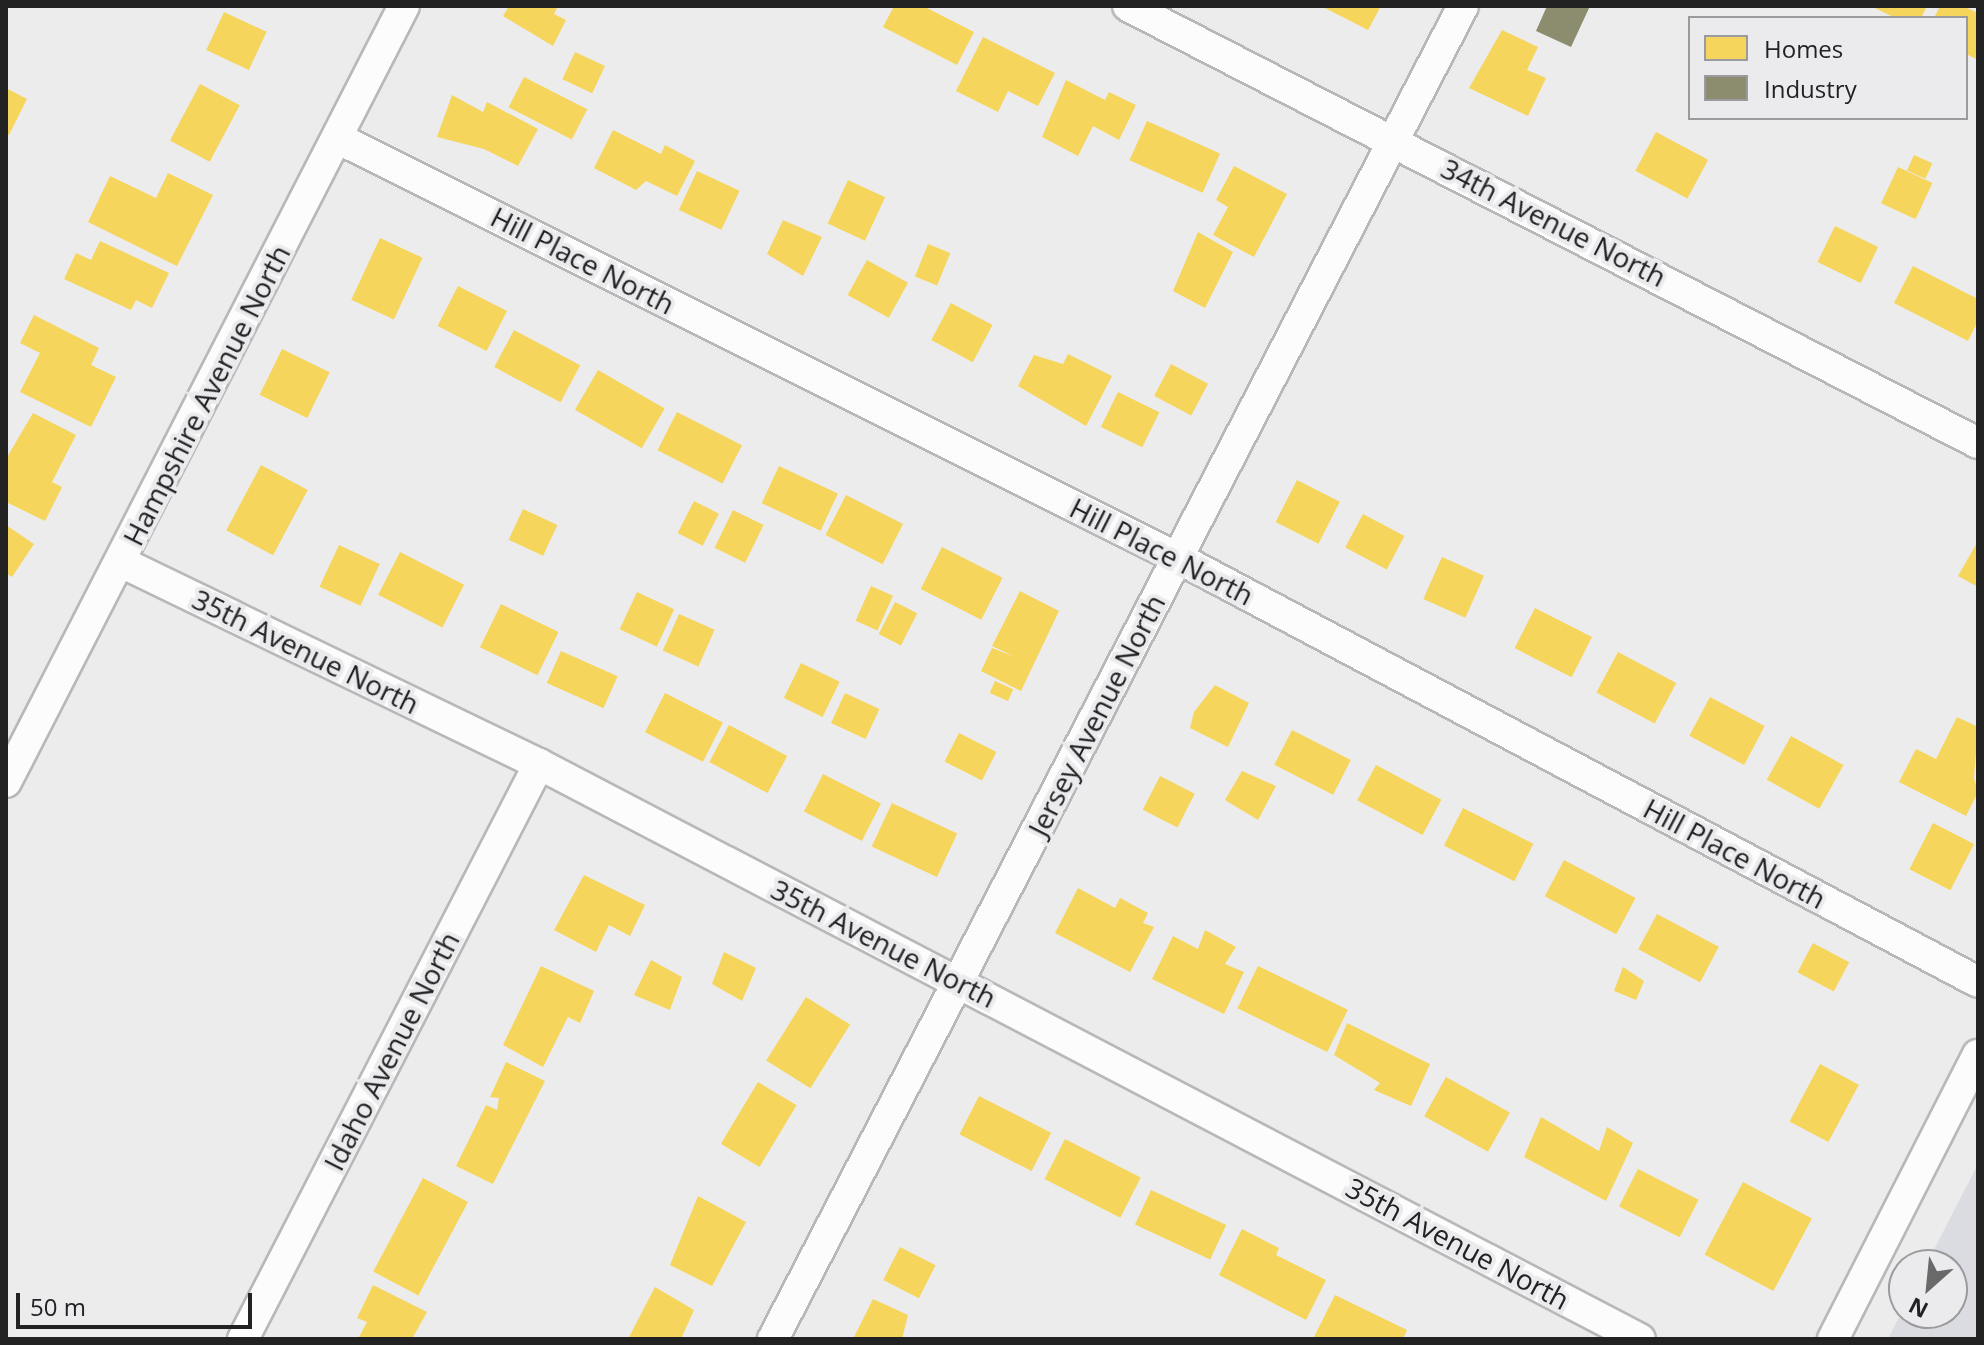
<!DOCTYPE html>
<style>
body{margin:0}
#map{position:relative;width:1984px;height:1345px;overflow:hidden;background:#ececed;font-family:"Open Sans",sans-serif}
div>[style]{position:absolute}
[style*='--x']{left:calc(var(--x)*1px);top:calc(var(--y)*1px);width:calc(var(--w)*1px);rotate:calc(var(--a)*1deg)}
.built>*{inset:0;background:#dadce1}
.homes>*{inset:0;background:#f6d55c;transform-origin:0 0}
.industry>*{inset:0;background:#8c8c6e}
.roads{filter:drop-shadow(2px 0 #b8b8b9) drop-shadow(-2px 0 #b8b8b9) drop-shadow(0 2px #b8b8b9) drop-shadow(0 -2px #b8b8b9)}
.minor>*{height:30px;margin:-15px;padding:0 15px;transform-origin:15px;border-radius:15px;background:#fcfcfc}
span{translate:-50% -50%;white-space:nowrap;text-align:center;line-height:1.15;-webkit-text-stroke:8px #ebebee;paint-order:stroke}
.street-label{font-size:28px;color:#222223}
.frame{position:absolute;inset:0;border:8px solid #222223;pointer-events:none}
.legend{position:absolute;left:1688px;top:16px;width:280px;height:104px;box-sizing:border-box;background:#ebebee;border:2px solid #9b9b9d;margin:0;padding:10px 14px;list-style:none;font-size:24px;color:#222223}
.legend li{display:flex;align-items:center;gap:16px;height:40px}
.legend b{width:40px;border:2px solid #9b9b9d}
.north{position:absolute;left:1888px;top:1249px;width:80px;height:80px;box-sizing:border-box;background:#ebebee;border:2px solid #9b9b9d;border-radius:50%;rotate:207deg;font-size:22px;font-weight:700;line-height:32px;text-align:center;color:#222223}
.north::after{content:'';display:block;margin:auto;width:28px;height:36px;background:#69696a;clip-path:polygon(50% 0,100% 100%,50% 72%,0 100%)}
.scale{position:absolute;left:16px;top:1293px;width:236px;height:36px;box-sizing:border-box;border:4px solid #222223;border-top:0;padding-left:10px;font-size:24px;line-height:28px;white-space:nowrap;color:#222223;-webkit-text-stroke:6px #ebebee;paint-order:stroke}
</style>
<div id="map">
<div class="built">
<i style="clip-path:polygon(1978px 1164px,1978px 1339px,1888px 1339px,1904px 1307px,1904px 1313px,1952px 1313px,1952px 1265px,1926px 1265px)"></i>
</div>
<div class="homes">
<i style="clip-path:polygon(509px 6px,558px 6px,554px 14px,566px 20px,553px 46px,503px 16px)"></i>
<i style="clip-path:polygon(894px 6px,923px 6px,974px 32px,957px 65px,883px 27px)"></i>
<i style="clip-path:polygon(1321px 6px,1381px 6px,1368px 30px)"></i>
<i style="clip-path:polygon(1871px 6px,1927px 6px,1921px 18px,1895px 18px)"></i>
<i style="clip-path:polygon(1940px 6px,1963px 6px,1978px 13px,1978px 60px,1966px 54px,1966px 18px,1934px 18px)"></i>
<i style="left:224px;top:12px;width:47px;height:42px;rotate:25deg"></i>
<i style="clip-path:polygon(1502px 30px,1538px 47px,1527px 70px,1546px 78px,1528px 116px,1469px 88px)"></i>
<i style="clip-path:polygon(983px 37px,1055px 73px,1038px 106px,1008px 91px,998px 112px,956px 91px)"></i>
<i style="left:575px;top:52px;width:33px;height:30px;rotate:25deg"></i>
<i style="left:524px;top:77px;width:71px;height:34px;rotate:27deg"></i>
<i style="clip-path:polygon(1066px 80px,1105px 100px,1109px 92px,1136px 105px,1119px 140px,1093px 126px,1078px 156px,1042px 137px)"></i>
<i style="left:200px;top:84px;width:45px;height:64px;rotate:28deg"></i>
<i style="clip-path:polygon(6px 88px,27px 99px,9px 135px,6px 134px)"></i>
<i style="clip-path:polygon(452px 95px,483px 112px,487px 102px,538px 129px,518px 166px,484px 149px,437px 137px)"></i>
<i style="left:1147px;top:121px;width:80px;height:43px;rotate:24deg"></i>
<i style="clip-path:polygon(613px 130px,661px 154px,665px 145px,695px 161px,677px 196px,646px 181px,636px 190px,594px 168px)"></i>
<i style="left:1656px;top:132px;width:59px;height:44px;rotate:28deg"></i>
<i style="left:1914px;top:155px;width:20px;height:17px;rotate:24deg"></i>
<i style="clip-path:polygon(1234px 166px,1287px 194px,1254px 257px,1213px 235px,1228px 207px,1216px 200px)"></i>
<i style="left:1898px;top:167px;width:38px;height:40px;rotate:25deg"></i>
<i style="left:697px;top:171px;width:47px;height:43px;rotate:25deg"></i>
<i style="clip-path:polygon(168px 173px,213px 195px,177px 266px,88px 222px,110px 176px,156px 198px)"></i>
<i style="left:848px;top:180px;width:41px;height:48px;rotate:25deg"></i>
<i style="clip-path:polygon(783px 220px,822px 237px,803px 276px,767px 254px)"></i>
<i style="left:1835px;top:226px;width:48px;height:40px;rotate:26deg"></i>
<i style="clip-path:polygon(1198px 232px,1233px 252px,1205px 308px,1173px 291px)"></i>
<i style="left:380px;top:238px;width:47px;height:68px;rotate:25deg"></i>
<i style="clip-path:polygon(100px 241px,169px 273px,152px 308px,136px 300px,131px 310px,64px 279px,76px 253px,91px 260px)"></i>
<i style="left:928px;top:244px;width:24px;height:35px;rotate:22deg"></i>
<i style="left:867px;top:260px;width:47px;height:40px;rotate:29deg"></i>
<i style="clip-path:polygon(1913px 266px,1978px 299px,1978px 321px,1968px 341px,1894px 303px)"></i>
<i style="left:458px;top:286px;width:55px;height:45px;rotate:27deg"></i>
<i style="left:951px;top:303px;width:47px;height:42px;rotate:28deg"></i>
<i style="clip-path:polygon(34px 315px,99px 348px,91px 365px,116px 377px,91px 427px,20px 392px,40px 353px,20px 343px)"></i>
<i style="left:514px;top:330px;width:75px;height:42px;rotate:28deg"></i>
<i style="left:282px;top:349px;width:53px;height:51px;rotate:26deg"></i>
<i style="clip-path:polygon(1068px 354px,1112px 376px,1086px 426px,1018px 386px,1034px 355px,1063px 364px)"></i>
<i style="left:1171px;top:364px;width:42px;height:36px;rotate:28deg"></i>
<i style="left:598px;top:370px;width:77px;height:46px;rotate:30deg"></i>
<i style="left:1118px;top:392px;width:46px;height:39px;rotate:26deg"></i>
<i style="left:677px;top:412px;width:73px;height:43px;rotate:27deg"></i>
<i style="clip-path:polygon(33px 413px,76px 435px,52px 482px,62px 487px,45px 521px,6px 502px,6px 459px)"></i>
<i style="left:261px;top:465px;width:53px;height:74px;rotate:28deg"></i>
<i style="left:779px;top:466px;width:65px;height:41px;rotate:25deg"></i>
<i style="left:1297px;top:480px;width:48px;height:47px;rotate:27deg"></i>
<i style="left:846px;top:495px;width:64px;height:45px;rotate:27deg"></i>
<i style="left:694px;top:501px;width:28px;height:36px;rotate:27deg"></i>
<i style="left:523px;top:509px;width:38px;height:34px;rotate:25deg"></i>
<i style="left:733px;top:510px;width:34px;height:42px;rotate:26deg"></i>
<i style="left:1363px;top:514px;width:47px;height:38px;rotate:28deg"></i>
<i style="clip-path:polygon(6px 525px,34px 544px,12px 577px,6px 573px)"></i>
<i style="clip-path:polygon(1978px 541px,1978px 587px,1958px 576px)"></i>
<i style="left:339px;top:545px;width:45px;height:46px;rotate:25deg"></i>
<i style="left:942px;top:547px;width:68px;height:47px;rotate:27deg"></i>
<i style="left:400px;top:552px;width:72px;height:48px;rotate:27deg"></i>
<i style="left:1442px;top:557px;width:46px;height:46px;rotate:24deg"></i>
<i style="left:871px;top:586px;width:24px;height:38px;rotate:24deg"></i>
<i style="clip-path:polygon(1020px 591px,1059px 611px,1021px 691px,981px 671px,992px 648px,1015px 657px,992px 646px)"></i>
<i style="left:637px;top:592px;width:41px;height:41px;rotate:25deg"></i>
<i style="left:895px;top:602px;width:25px;height:36px;rotate:27deg"></i>
<i style="left:501px;top:604px;width:64px;height:48px;rotate:26deg"></i>
<i style="left:1535px;top:608px;width:64px;height:45px;rotate:27deg"></i>
<i style="left:679px;top:614px;width:39px;height:40px;rotate:24deg"></i>
<i style="left:561px;top:651px;width:62px;height:35px;rotate:24deg"></i>
<i style="left:1618px;top:652px;width:66px;height:46px;rotate:28deg"></i>
<i style="left:801px;top:663px;width:43px;height:39px;rotate:26deg"></i>
<i style="left:995px;top:681px;width:20px;height:13px;rotate:24deg"></i>
<i style="clip-path:polygon(1215px 685px,1249px 703px,1228px 747px,1190px 728px,1194px 712px)"></i>
<i style="left:665px;top:693px;width:65px;height:44px;rotate:27deg"></i>
<i style="left:845px;top:693px;width:38px;height:33px;rotate:25deg"></i>
<i style="left:1710px;top:697px;width:62px;height:44px;rotate:28deg"></i>
<i style="clip-path:polygon(1957px 717px,1978px 727px,1974px 778px,1978px 792px,1966px 816px,1899px 782px,1916px 749px,1936px 759px)"></i>
<i style="left:729px;top:725px;width:66px;height:42px;rotate:28deg"></i>
<i style="left:1292px;top:730px;width:66px;height:39px;rotate:27deg"></i>
<i style="left:959px;top:733px;width:42px;height:32px;rotate:27deg"></i>
<i style="left:1791px;top:736px;width:60px;height:50px;rotate:29deg"></i>
<i style="left:1376px;top:765px;width:74px;height:40px;rotate:28deg"></i>
<i style="clip-path:polygon(1242px 771px,1276px 786px,1258px 820px,1225px 800px)"></i>
<i style="left:823px;top:774px;width:65px;height:42px;rotate:27deg"></i>
<i style="left:1160px;top:776px;width:39px;height:38px;rotate:27deg"></i>
<i style="left:892px;top:803px;width:72px;height:48px;rotate:25deg"></i>
<i style="left:1463px;top:808px;width:79px;height:42px;rotate:27deg"></i>
<i style="left:1933px;top:823px;width:46px;height:52px;rotate:27deg"></i>
<i style="left:1564px;top:860px;width:81px;height:41px;rotate:28deg"></i>
<i style="clip-path:polygon(584px 875px,645px 905px,630px 936px,609px 925px,596px 952px,554px 930px)"></i>
<i style="clip-path:polygon(1078px 888px,1115px 908px,1120px 898px,1148px 913px,1143px 923px,1154px 927px,1130px 972px,1055px 933px)"></i>
<i style="left:1657px;top:914px;width:70px;height:40px;rotate:28deg"></i>
<i style="clip-path:polygon(1205px 930px,1236px 947px,1225px 964px,1244px 972px,1224px 1014px,1152px 979px,1173px 936px,1198px 949px)"></i>
<i style="left:1813px;top:943px;width:41px;height:33px;rotate:28deg"></i>
<i style="clip-path:polygon(724px 952px,756px 968px,742px 1001px,712px 984px)"></i>
<i style="clip-path:polygon(651px 960px,682px 977px,670px 1010px,634px 995px)"></i>
<i style="clip-path:polygon(541px 966px,594px 991px,580px 1023px,568px 1017px,543px 1067px,503px 1045px)"></i>
<i style="left:1258px;top:966px;width:100px;height:47px;rotate:26deg"></i>
<i style="clip-path:polygon(1623px 967px,1644px 981px,1636px 1000px,1614px 991px)"></i>
<i style="left:806px;top:997px;width:52px;height:75px;rotate:32deg"></i>
<i style="clip-path:polygon(1347px 1023px,1430px 1064px,1411px 1106px,1374px 1090px,1380px 1083px,1334px 1055px)"></i>
<i style="clip-path:polygon(506px 1062px,545px 1081px,493px 1184px,456px 1166px,486px 1105px,497px 1110px,499px 1098px,490px 1097px)"></i>
<i style="left:1820px;top:1064px;width:44px;height:65px;rotate:28deg"></i>
<i style="left:1446px;top:1077px;width:73px;height:45px;rotate:29deg"></i>
<i style="left:758px;top:1082px;width:45px;height:72px;rotate:31deg"></i>
<i style="left:979px;top:1096px;width:81px;height:43px;rotate:27deg"></i>
<i style="clip-path:polygon(1541px 1117px,1599px 1151px,1607px 1127px,1633px 1143px,1606px 1201px,1524px 1157px)"></i>
<i style="left:1065px;top:1139px;width:85px;height:45px;rotate:27deg"></i>
<i style="left:1638px;top:1169px;width:68px;height:42px;rotate:27deg"></i>
<i style="left:423px;top:1178px;width:51px;height:106px;rotate:28deg"></i>
<i style="left:1743px;top:1182px;width:78px;height:82px;rotate:28deg"></i>
<i style="left:1151px;top:1190px;width:83px;height:38px;rotate:25deg"></i>
<i style="clip-path:polygon(698px 1196px,746px 1222px,712px 1286px,670px 1265px)"></i>
<i style="clip-path:polygon(1242px 1229px,1279px 1248px,1276px 1255px,1326px 1280px,1306px 1320px,1219px 1275px)"></i>
<i style="left:900px;top:1247px;width:40px;height:37px;rotate:27deg"></i>
<i style="clip-path:polygon(373px 1285px,427px 1312px,412px 1339px,358px 1339px,367px 1322px,357px 1318px)"></i>
<i style="clip-path:polygon(655px 1287px,694px 1310px,681px 1339px,628px 1339px)"></i>
<i style="clip-path:polygon(1335px 1295px,1407px 1330px,1403px 1339px,1313px 1339px)"></i>
<i style="clip-path:polygon(873px 1299px,908px 1315px,902px 1339px,853px 1339px)"></i>
</div>
<div class="industry">
<i style="clip-path:polygon(1547px 6px,1590px 6px,1571px 47px,1536px 31px)"></i>
</div>
<div class="roads">
<div class="minor">
<i style="--x:1128;--y:6;--w:956;--a:27.21"></i>
<i style="--x:337;--y:138;--w:940;--a:26.54"></i>
<i style="--x:1178;--y:558;--w:905;--a:27.92"></i>
<i style="--x:121;--y:562;--w:464;--a:25.8"></i>
<i style="--x:539;--y:764;--w:1242;--a:27.58"></i>
<i style="--x:6;--y:782;--w:872;--a:-62.85"></i>
<i style="--x:243;--y:1339;--w:647;--a:-62.76"></i>
<i style="--x:773;--y:1339;--w:1501;--a:-62.63"></i>
<i style="--x:1833;--y:1339;--w:319;--a:-63"></i>
</div>
</div>
<div class="street-label">
<span style="left:1554px;top:222px;rotate:27deg">34th Avenue North</span>
<span style="left:583px;top:260px;rotate:27deg">Hill Place North</span>
<span style="left:206px;top:395px;rotate:-63deg">Hampshire Avenue North</span>
<span style="left:1162px;top:551px;rotate:27deg">Hill Place North</span>
<span style="left:306px;top:651px;rotate:26deg">35th Avenue North</span>
<span style="left:1096px;top:715px;rotate:-63deg">Jersey Avenue North</span>
<span style="left:1735px;top:853px;rotate:28deg">Hill Place North</span>
<span style="left:884px;top:943px;rotate:27deg">35th Avenue North</span>
<span style="left:391px;top:1051px;rotate:-63deg">Idaho Avenue North</span>
<span style="left:1458px;top:1243px;rotate:28deg">35th Avenue North</span>
</div>
<div class="frame"></div>
<ul class="legend">
<li><b style="height:22px;background:#f6d55c"></b>Homes</li>
<li><b style="height:22px;background:#8c8c6e"></b>Industry</li>
</ul>
<div class="north">N</div>
<div class="scale">50 m</div>
</div>
